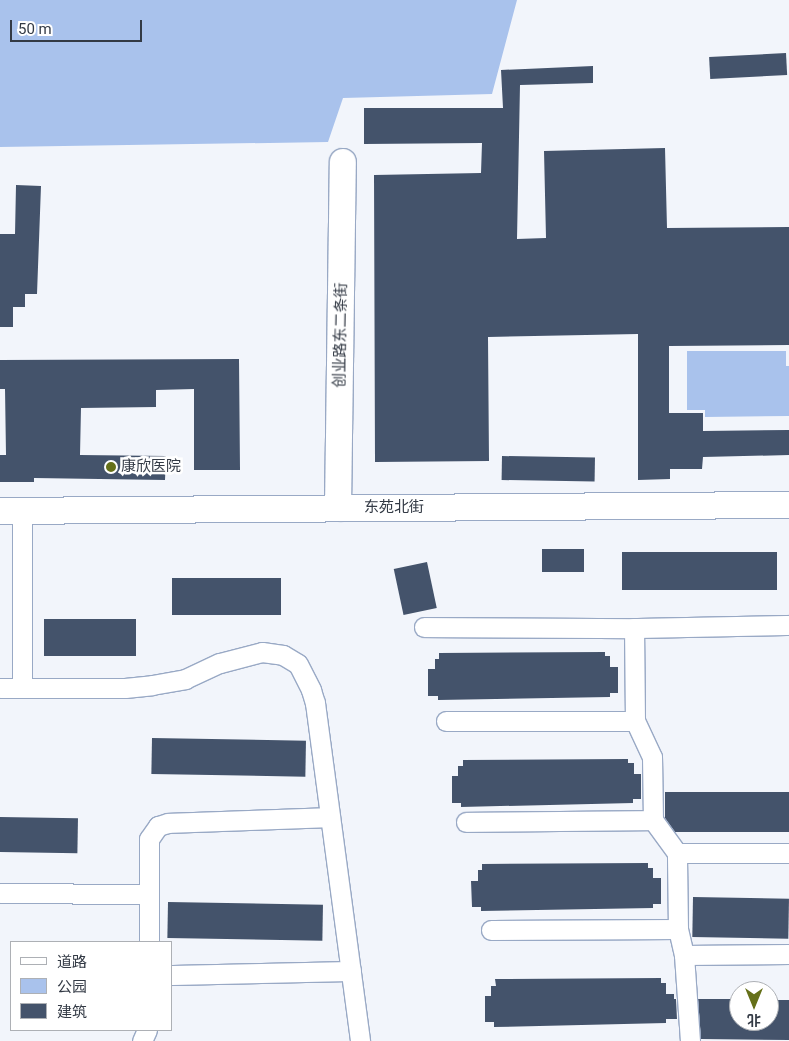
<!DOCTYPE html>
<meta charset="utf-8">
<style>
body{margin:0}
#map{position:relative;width:789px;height:1041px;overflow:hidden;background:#f2f5fb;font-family:Roboto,"Noto Sans SC",sans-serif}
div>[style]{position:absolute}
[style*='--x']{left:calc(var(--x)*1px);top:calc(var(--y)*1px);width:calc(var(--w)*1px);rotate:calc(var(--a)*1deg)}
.green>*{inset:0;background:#a9c2ec}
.building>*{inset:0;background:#44536b;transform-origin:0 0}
.roads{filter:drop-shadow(1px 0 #99a9c5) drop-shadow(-1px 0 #99a9c5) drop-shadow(0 1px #99a9c5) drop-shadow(0 -1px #99a9c5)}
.street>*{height:19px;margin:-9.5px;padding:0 9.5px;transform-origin:9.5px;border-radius:9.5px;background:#fff}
.secondary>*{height:26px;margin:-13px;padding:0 13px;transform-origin:13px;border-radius:13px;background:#fff}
.dots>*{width:14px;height:14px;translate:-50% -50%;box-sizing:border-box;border:2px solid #fff;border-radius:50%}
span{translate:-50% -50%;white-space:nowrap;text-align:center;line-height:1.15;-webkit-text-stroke:5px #fff;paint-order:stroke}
.street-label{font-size:15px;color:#333a45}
.poi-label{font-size:15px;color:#333a45}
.left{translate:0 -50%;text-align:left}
.legend{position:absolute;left:10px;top:941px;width:162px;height:90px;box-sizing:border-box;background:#fff;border:1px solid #adb0b5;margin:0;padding:6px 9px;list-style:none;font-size:15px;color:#333a45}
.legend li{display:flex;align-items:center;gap:10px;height:25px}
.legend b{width:25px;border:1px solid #adb0b5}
.north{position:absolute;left:729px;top:981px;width:50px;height:50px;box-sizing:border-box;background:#fff;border:1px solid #adb0b5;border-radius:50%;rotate:180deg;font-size:14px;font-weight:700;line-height:20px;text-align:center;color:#333a45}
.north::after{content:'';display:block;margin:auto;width:18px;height:22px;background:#657019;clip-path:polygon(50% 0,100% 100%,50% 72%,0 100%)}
.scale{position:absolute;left:10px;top:20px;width:132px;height:22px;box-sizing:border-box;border:2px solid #333a45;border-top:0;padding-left:6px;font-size:15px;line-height:18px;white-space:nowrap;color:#333a45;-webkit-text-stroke:4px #fff;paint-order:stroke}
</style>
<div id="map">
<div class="green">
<i style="clip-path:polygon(0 0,517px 0,492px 94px,343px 98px,328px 142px,0 147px)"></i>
<i style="clip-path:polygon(687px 351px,786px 351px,786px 366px,789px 366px,789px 416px,705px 417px,705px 410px,687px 410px)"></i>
</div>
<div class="building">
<i style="left:786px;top:53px;width:22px;height:77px;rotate:87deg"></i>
<i style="clip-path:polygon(593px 66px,593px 83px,520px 85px,517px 239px,546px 238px,544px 151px,665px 148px,667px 228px,789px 227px,789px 345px,669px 346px,669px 413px,703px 413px,703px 431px,789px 430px,789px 455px,703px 457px,702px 469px,670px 469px,670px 479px,638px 480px,638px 334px,488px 337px,489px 461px,375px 462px,374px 175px,481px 173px,482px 143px,364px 144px,364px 108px,503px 108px,501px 70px)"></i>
<i style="clip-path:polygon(16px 185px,41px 186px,37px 294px,25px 294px,25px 307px,13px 307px,13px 327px,0 327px,0 234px,15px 234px)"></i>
<i style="clip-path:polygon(239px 359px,240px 470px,194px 470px,194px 389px,156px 390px,156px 407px,81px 408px,80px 455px,166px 456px,165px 480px,34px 478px,34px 482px,0 482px,0 455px,6px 455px,5px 389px,0 389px,0 360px)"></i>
<i style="left:502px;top:456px;width:93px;height:24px;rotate:1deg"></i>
<i style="left:542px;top:549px;width:42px;height:23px"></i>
<i style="left:622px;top:552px;width:155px;height:38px"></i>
<i style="left:427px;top:562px;width:47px;height:34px;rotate:78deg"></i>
<i style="left:172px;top:578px;width:109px;height:37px"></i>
<i style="left:44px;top:619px;width:92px;height:37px"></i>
<i style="clip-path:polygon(605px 652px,605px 656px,610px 656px,610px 667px,618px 667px,618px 693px,610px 693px,610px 697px,438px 700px,438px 696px,428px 696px,428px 669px,435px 669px,435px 659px,439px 659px,439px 653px)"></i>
<i style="left:152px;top:738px;width:154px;height:36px;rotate:1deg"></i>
<i style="clip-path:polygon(628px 759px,628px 763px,634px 763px,634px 774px,641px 774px,641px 799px,633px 799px,633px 803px,461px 807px,461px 803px,452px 803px,452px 776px,458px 776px,458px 766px,463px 766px,463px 760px)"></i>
<i style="clip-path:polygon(665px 792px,789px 792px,789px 832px,675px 832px,665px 818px)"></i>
<i style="left:0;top:817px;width:78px;height:35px;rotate:1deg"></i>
<i style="clip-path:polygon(648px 863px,648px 868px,653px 868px,653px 878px,661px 878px,661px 904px,653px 904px,653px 908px,481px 911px,481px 907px,472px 907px,471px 881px,478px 881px,478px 870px,482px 870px,482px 864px)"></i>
<i style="left:693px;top:897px;width:96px;height:40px;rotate:1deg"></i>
<i style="left:168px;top:902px;width:155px;height:36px;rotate:1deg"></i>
<i style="clip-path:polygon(661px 978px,661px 983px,666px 983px,666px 994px,674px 994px,674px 999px,676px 999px,677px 1019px,666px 1019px,666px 1023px,494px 1027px,494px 1022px,485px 1022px,485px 996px,491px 996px,491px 986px,496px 986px,495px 979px)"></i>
<i style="clip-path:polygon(698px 999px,739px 999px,739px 1021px,769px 1021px,769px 1000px,789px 1000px,789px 1040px,701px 1039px)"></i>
</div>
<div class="roads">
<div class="street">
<i style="--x:22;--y:511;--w:177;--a:90"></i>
<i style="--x:424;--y:627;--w:210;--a:0.3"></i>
<i style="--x:0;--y:688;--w:125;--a:0"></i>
<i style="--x:125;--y:688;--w:27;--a:-6"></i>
<i style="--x:152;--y:685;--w:34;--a:-10"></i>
<i style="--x:185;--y:679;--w:38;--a:-25"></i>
<i style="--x:220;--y:663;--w:43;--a:-14.7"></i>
<i style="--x:262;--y:652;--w:21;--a:8"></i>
<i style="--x:283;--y:655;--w:17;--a:31"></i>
<i style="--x:298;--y:664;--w:29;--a:63"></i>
<i style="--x:311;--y:690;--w:14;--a:73"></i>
<i style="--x:315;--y:703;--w:341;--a:82.4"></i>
<i style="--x:446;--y:721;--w:189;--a:0"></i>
<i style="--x:466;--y:822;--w:187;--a:-0.6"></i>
<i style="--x:677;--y:853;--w:112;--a:0"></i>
<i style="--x:0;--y:893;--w:149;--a:0.4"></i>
<i style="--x:491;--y:930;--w:187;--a:-0.3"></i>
<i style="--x:149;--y:942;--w:103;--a:-90"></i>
<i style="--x:149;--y:839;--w:16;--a:-55"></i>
<i style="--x:158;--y:826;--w:10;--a:-17"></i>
<i style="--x:168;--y:823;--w:162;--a:-2.1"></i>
<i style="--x:684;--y:955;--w:105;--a:-0.5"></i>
<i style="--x:171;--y:975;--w:180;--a:-1.3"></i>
<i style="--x:142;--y:1041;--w:12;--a:-66"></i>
<i style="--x:690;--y:1041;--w:86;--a:-94"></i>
<i style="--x:684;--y:955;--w:27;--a:-103"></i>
<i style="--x:678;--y:929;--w:76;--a:-90.8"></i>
<i style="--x:677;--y:853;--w:41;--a:-126"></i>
<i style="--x:653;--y:820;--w:63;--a:-90.9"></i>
<i style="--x:652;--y:757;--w:40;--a:-115"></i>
<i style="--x:635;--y:721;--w:93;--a:-90.6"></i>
<i style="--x:634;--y:628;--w:155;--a:-1.1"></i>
</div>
<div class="secondary">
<i style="--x:338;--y:508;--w:346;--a:-89.2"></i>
<i style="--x:0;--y:511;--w:789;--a:-0.44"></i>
</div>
</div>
<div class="dots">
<i style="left:111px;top:467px;background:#657019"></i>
</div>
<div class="street-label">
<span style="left:341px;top:335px;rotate:-89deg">创业路东二条街</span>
<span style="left:394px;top:508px">东苑北街</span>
</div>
<div class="poi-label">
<span class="left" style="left:121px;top:467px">康欣医院</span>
</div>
<ul class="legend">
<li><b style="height:6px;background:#fff"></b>道路</li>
<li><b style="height:14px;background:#a9c2ec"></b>公园</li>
<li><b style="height:14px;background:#44536b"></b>建筑</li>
</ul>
<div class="north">北</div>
<div class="scale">50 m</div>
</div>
